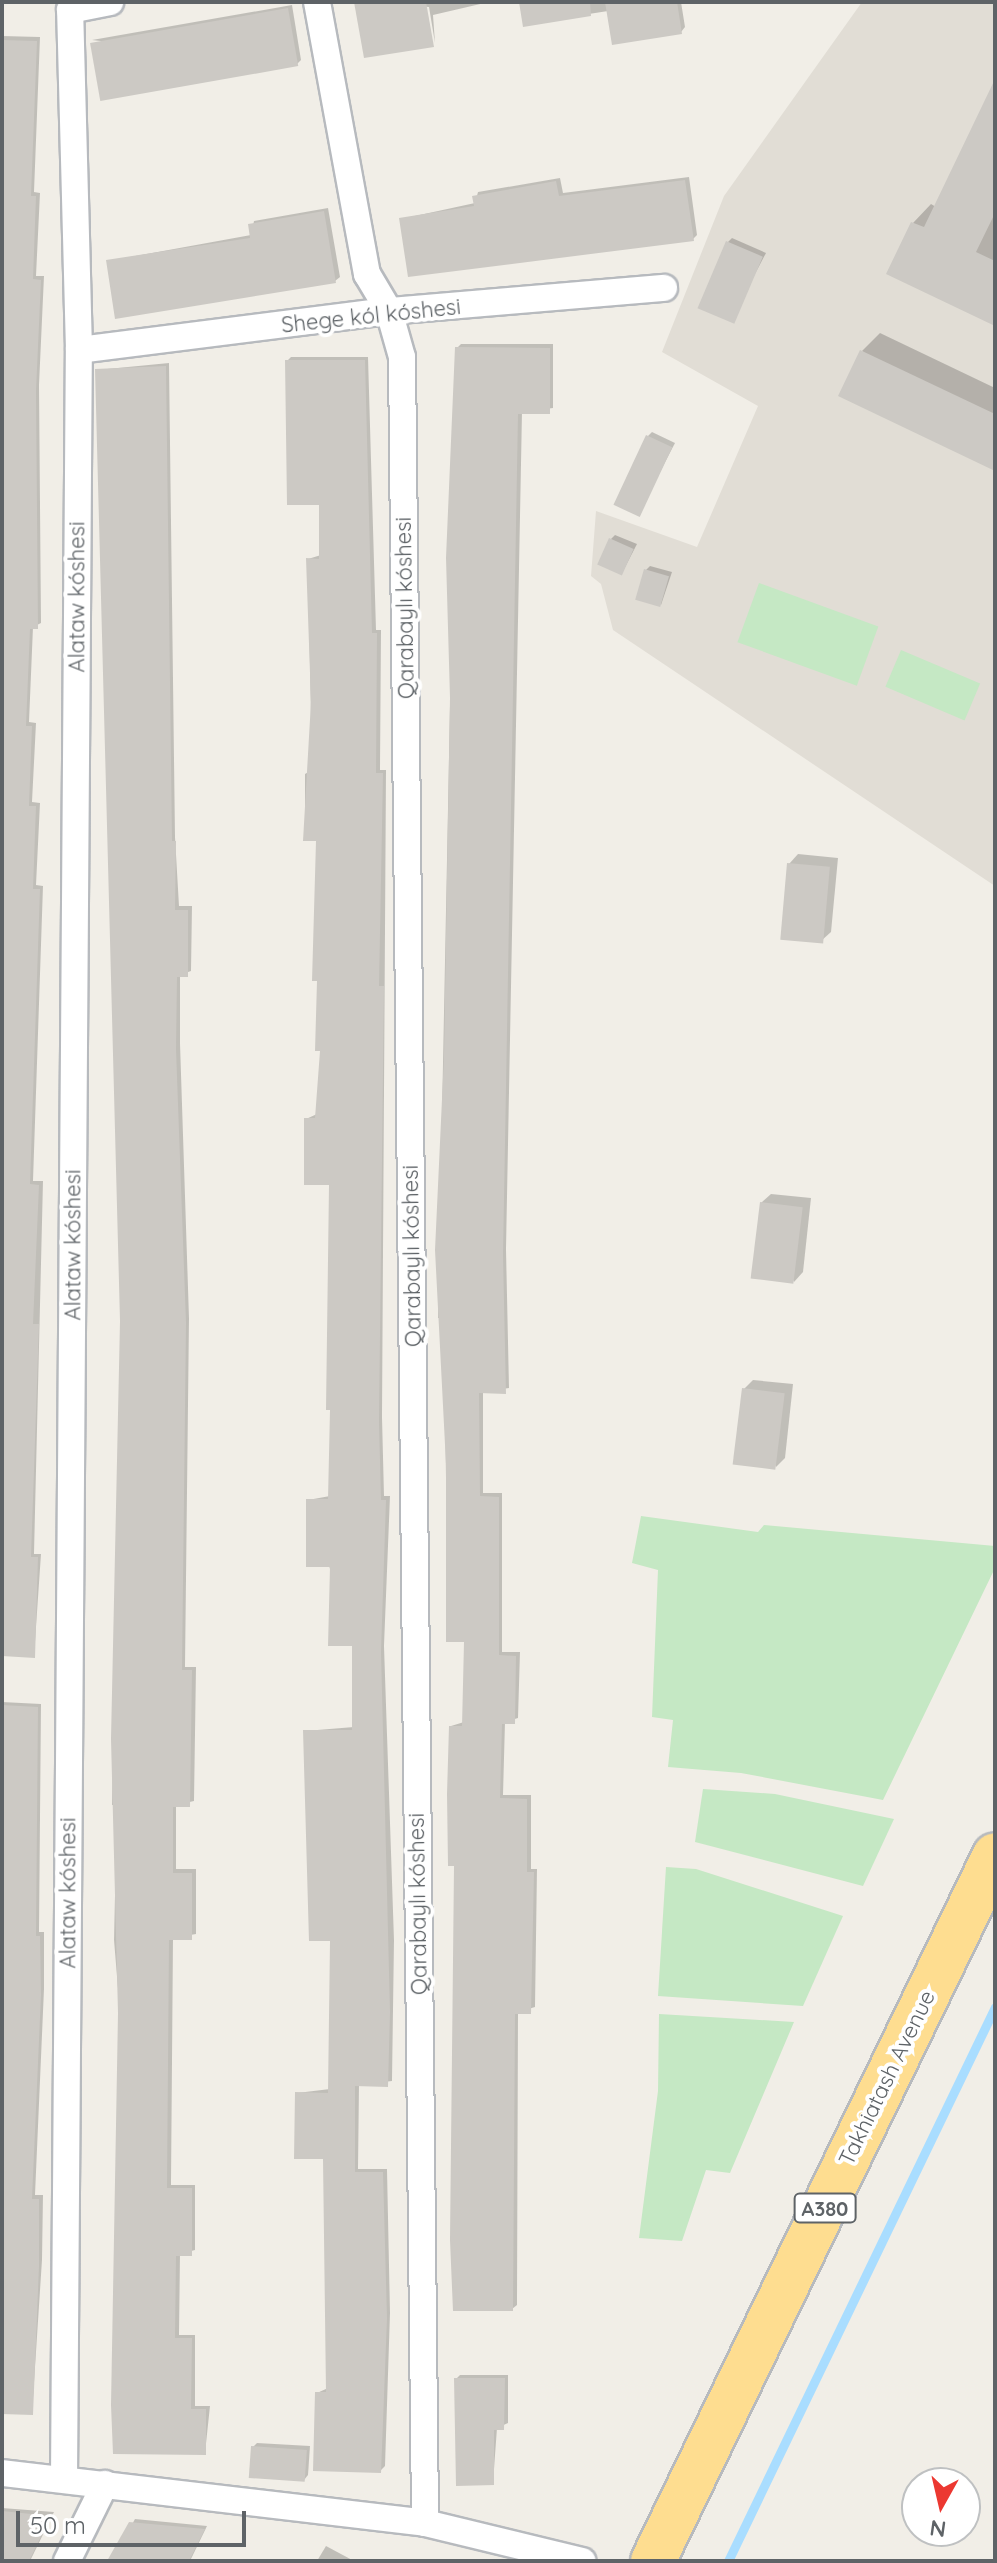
<!DOCTYPE html>
<meta charset="utf-8">
<style>
body{margin:0}
#map{position:relative;width:997px;height:2563px;overflow:hidden;background:#f1eee7;font-family:Quicksand,sans-serif}
div>[style]{position:absolute}
[style*='--x']{left:calc(var(--x)*1px);top:calc(var(--y)*1px);width:calc(var(--w)*1px);rotate:calc(var(--a)*1deg)}
.education>*{inset:0;background:#e1ddd5}
.green>*{inset:0;background:#c5e8c4;transform-origin:0 0}
.shadow>*{inset:0;background:#0003}
.stream>*{height:9px;margin:-4.5px;padding:0 4.5px;transform-origin:4.5px;border-radius:4.5px;background:#a9ddff}
.building>*{inset:0;background:#ccc9c4;transform-origin:0 0}
.roads{filter:drop-shadow(2px 0 #b7babe) drop-shadow(-2px 0 #b7babe) drop-shadow(0 2px #b7babe) drop-shadow(0 -2px #b7babe)}
.street>*{height:26px;margin:-13px;padding:0 13px;transform-origin:13px;border-radius:13px;background:#fff}
.highway>*{height:44px;margin:-22px;padding:0 22px;transform-origin:22px;border-radius:22px;background:#fedd90}
span{translate:-50% -50%;white-space:nowrap;text-align:center;line-height:1.15;-webkit-text-stroke:8px #fff;paint-order:stroke}
.shield-label span{padding:2px 6px;background:#fff;border:2px solid;border-radius:6px;-webkit-text-stroke-width:0}
.shield-label{font-size:20px;color:#5e6367;font-weight:700}
.street-label{font-size:22px;color:#5e6367}
.frame{position:absolute;inset:0;border:4px solid #5e6367;pointer-events:none}
.north{position:absolute;left:901px;top:2467px;width:80px;height:80px;box-sizing:border-box;background:#fff;border:2px solid #bfc1c2;border-radius:50%;rotate:188deg;font-size:22px;font-weight:700;line-height:32px;text-align:center;color:#5e6367}
.north::after{content:'';display:block;margin:auto;width:28px;height:36px;background:#ec3831;clip-path:polygon(50% 0,100% 100%,50% 72%,0 100%)}
.scale{position:absolute;left:16px;top:2511px;width:230px;height:36px;box-sizing:border-box;border:4px solid #5e6367;border-top:0;padding-left:10px;font-size:24px;line-height:28px;white-space:nowrap;color:#5e6367;-webkit-text-stroke:6px #fff;paint-order:stroke}
</style>
<div id="map">
<div class="education">
<i style="clip-path:polygon(862px 2px,995px 2px,995px 886px,613px 630px,601px 584px,591px 576px,596px 511px,697px 547px,758px 406px,662px 352px,724px 196px)"></i>
</div>
<div class="green">
<i style="left:759px;top:583px;width:127px;height:63px;rotate:20deg"></i>
<i style="left:901px;top:650px;width:86px;height:40px;rotate:23deg"></i>
<i style="clip-path:polygon(641px 1516px,758px 1532px,764px 1525px,995px 1546px,995px 1568px,883px 1800px,741px 1773px,668px 1767px,673px 1720px,652px 1717px,658px 1570px,632px 1563px)"></i>
<i style="clip-path:polygon(703px 1789px,775px 1794px,894px 1819px,863px 1886px,695px 1842px)"></i>
<i style="clip-path:polygon(666px 1867px,696px 1869px,843px 1916px,803px 2006px,658px 1996px)"></i>
<i style="clip-path:polygon(659px 2014px,794px 2022px,730px 2173px,706px 2170px,682px 2241px,639px 2238px,658px 2091px)"></i>
</div>
<div class="shadow">
<i style="clip-path:polygon(357px 2px,489px 2px,433px 15px,435px 43px,429px 7px)"></i>
<i style="clip-path:polygon(521px 2px,681px 2px,685px 27px,681px 32px,608px 11px,525px 24px)"></i>
<i style="clip-path:polygon(292px 5px,301px 60px,297px 64px,92px 40px)"></i>
<i style="clip-path:polygon(2px 36px,40px 37px,34px 192px,40px 193px,36px 276px,44px 276px,39px 385px,41px 623px,33px 627px,29px 722px,36px 723px,32px 802px,40px 803px,36px 885px,43px 886px,33px 1181px,43px 1181px,34px 1554px,41px 1554px,34px 1656px,2px 1654px)"></i>
<i style="clip-path:polygon(995px 83px,993px 233px,995px 324px,913px 223px,931px 204px,936px 207px)"></i>
<i style="clip-path:polygon(689px 177px,697px 235px,693px 239px,401px 219px,475px 203px,478px 192px,560px 178px,563px 193px)"></i>
<i style="clip-path:polygon(328px 208px,340px 277px,335px 281px,108px 261px,251px 235px,254px 221px)"></i>
<i style="clip-path:polygon(732px 238px,766px 253px,730px 321px,728px 242px)"></i>
<i style="clip-path:polygon(880px 333px,995px 388px,995px 469px,862px 351px)"></i>
<i style="clip-path:polygon(461px 344px,553px 344px,553px 408px,522px 412px,506px 1249px,509px 1388px,483px 1392px,483px 1493px,502px 1493px,502px 1652px,520px 1652px,518px 1718px,505px 1722px,503px 1795px,531px 1795px,531px 1869px,537px 1869px,535px 2007px,518px 2012px,517px 2305px,512px 2309px,456px 1864px,451px 1726px,464px 1722px,466px 1640px,448px 1640px,444px 1318px,438px 1318px,457px 348px)"></i>
<i style="clip-path:polygon(291px 357px,368px 357px,376px 630px,381px 630px,380px 770px,386px 770px,382px 1417px,384px 1496px,390px 1496px,384px 1646px,394px 1940px,392px 2081px,359px 2085px,358px 2169px,387px 2169px,390px 2313px,385px 2466px,380px 2471px,317px 2393px,328px 2388px,325px 2157px,297px 2093px,330px 2089px,332px 1939px,305px 1731px,354px 1727px,354px 1644px,308px 1500px,330px 1496px,331px 1183px,306px 1119px,317px 1114px,322px 1049px,318px 839px,305px 839px,305px 774px,312px 770px,308px 559px,321px 555px,321px 503px,287px 361px)"></i>
<i style="clip-path:polygon(169px 363px,175px 837px,179px 906px,192px 906px,191px 971px,180px 975px,180px 1043px,189px 1318px,185px 1667px,196px 1667px,194px 1801px,176px 1805px,176px 1869px,196px 1869px,196px 1934px,173px 1938px,171px 2185px,195px 2185px,195px 2250px,180px 2254px,179px 2335px,195px 2335px,195px 2406px,210px 2406px,205px 2453px,115px 2452px,120px 2013px,114px 1940px,117px 1805px,112px 1805px,122px 1321px,97px 370px)"></i>
<i style="clip-path:polygon(652px 432px,675px 443px,638px 514px,648px 436px)"></i>
<i style="clip-path:polygon(615px 535px,637px 544px,622px 573px,611px 539px)"></i>
<i style="clip-path:polygon(650px 566px,672px 572px,661px 605px,646px 570px)"></i>
<i style="clip-path:polygon(798px 854px,838px 858px,831px 932px,821px 941px,789px 864px)"></i>
<i style="clip-path:polygon(771px 1194px,811px 1198px,803px 1272px,794px 1282px,761px 1203px)"></i>
<i style="clip-path:polygon(753px 1380px,793px 1384px,785px 1458px,776px 1467px,744px 1389px)"></i>
<i style="clip-path:polygon(2px 1702px,41px 1704px,39px 1932px,44px 1932px,44px 1989px,35px 2195px,43px 2195px,42px 2260px,32px 2413px,2px 2412px)"></i>
<i style="clip-path:polygon(460px 2375px,508px 2375px,508px 2423px,497px 2428px,493px 2483px,456px 2379px)"></i>
<i style="clip-path:polygon(257px 2443px,310px 2446px,308px 2475px,304px 2480px,253px 2447px)"></i>
<i style="clip-path:polygon(2px 2508px,54px 2512px,30px 2561px,2px 2561px)"></i>
<i style="clip-path:polygon(135px 2519px,207px 2526px,190px 2561px,112px 2561px)"></i>
<i style="clip-path:polygon(326px 2546px,354px 2561px,317px 2561px)"></i>
</div>
<div class="stream">
<i style="--x:728;--y:2561;--w:615;--a:-64.27"></i>
</div>
<div class="building">
<i style="clip-path:polygon(354px 2px,426px 2px,434px 47px,364px 58px)"></i>
<i style="clip-path:polygon(519px 2px,590px 2px,591px 16px,523px 27px)"></i>
<i style="clip-path:polygon(605px 2px,677px 2px,682px 34px,612px 45px)"></i>
<i style="left:288px;top:8px;width:59px;height:201px;rotate:80deg"></i>
<i style="clip-path:polygon(2px 40px,37px 41px,31px 196px,36px 196px,33px 279px,41px 280px,36px 391px,38px 629px,30px 629px,26px 726px,32px 726px,29px 806px,36px 806px,33px 889px,40px 889px,30px 1184px,39px 1185px,33px 1324px,39px 1324px,31px 1557px,38px 1557px,35px 1658px,2px 1656px)"></i>
<i style="clip-path:polygon(995px 79px,995px 213px,976px 252px,995px 261px,995px 326px,886px 274px,911px 222px,924px 227px)"></i>
<i style="clip-path:polygon(685px 180px,694px 241px,408px 277px,399px 218px,474px 206px,472px 196px,556px 181px,559px 196px)"></i>
<i style="clip-path:polygon(324px 211px,336px 283px,115px 319px,106px 260px,250px 238px,248px 224px)"></i>
<i style="left:726px;top:241px;width:40px;height:73px;rotate:23deg"></i>
<i style="clip-path:polygon(455px 347px,550px 348px,550px 414px,518px 414px,503px 1255px,506px 1394px,479px 1393px,480px 1496px,499px 1497px,499px 1655px,516px 1656px,515px 1724px,502px 1724px,500px 1798px,527px 1799px,527px 1872px,534px 1872px,531px 2014px,515px 2014px,513px 2311px,453px 2311px,450px 2240px,454px 1866px,448px 1866px,447px 1794px,449px 1726px,462px 1726px,464px 1642px,446px 1642px,446px 1464px,435px 1250px,444px 1056px,450px 698px,446px 558px)"></i>
<i style="clip-path:polygon(860px 350px,995px 414px,995px 471px,838px 396px)"></i>
<i style="clip-path:polygon(285px 360px,365px 360px,372px 633px,377px 633px,376px 773px,383px 773px,379px 986px,384px 986px,379px 1422px,381px 1500px,386px 1500px,381px 1652px,390px 2012px,388px 2087px,355px 2086px,355px 2172px,383px 2172px,387px 2318px,381px 2473px,313px 2471px,315px 2392px,326px 2392px,323px 2159px,294px 2159px,295px 2092px,328px 2093px,330px 1941px,309px 1941px,303px 1730px,352px 1730px,352px 1646px,328px 1646px,330px 1567px,306px 1567px,306px 1499px,328px 1499px,330px 1410px,326px 1410px,329px 1185px,304px 1185px,304px 1118px,315px 1118px,320px 1051px,315px 1051px,317px 981px,312px 981px,316px 841px,303px 841px,311px 702px,306px 558px,319px 559px,319px 505px,287px 505px)"></i>
<i style="clip-path:polygon(166px 366px,172px 841px,176px 841px,175px 910px,188px 910px,188px 977px,177px 977px,176px 1049px,186px 1323px,182px 1670px,192px 1670px,190px 1807px,173px 1807px,173px 1873px,192px 1873px,192px 1940px,169px 1940px,167px 2188px,192px 2188px,192px 2256px,176px 2256px,175px 2338px,192px 2338px,191px 2409px,206px 2409px,206px 2455px,113px 2454px,111px 2405px,118px 2013px,111px 1739px,120px 1321px,95px 369px)"></i>
<i style="left:646px;top:435px;width:29px;height:77px;rotate:25deg"></i>
<i style="left:609px;top:538px;width:27px;height:29px;rotate:24deg"></i>
<i style="left:644px;top:569px;width:26px;height:32px;rotate:16deg"></i>
<i style="left:787px;top:863px;width:43px;height:77px;rotate:5deg"></i>
<i style="left:760px;top:1202px;width:43px;height:77px;rotate:7deg"></i>
<i style="left:742px;top:1388px;width:43px;height:77px;rotate:7deg"></i>
<i style="clip-path:polygon(2px 1705px,38px 1707px,36px 1936px,40px 1936px,41px 1995px,32px 2199px,39px 2199px,39px 2266px,33px 2415px,2px 2414px)"></i>
<i style="clip-path:polygon(454px 2378px,505px 2378px,504px 2430px,494px 2430px,494px 2485px,456px 2486px)"></i>
<i style="left:251px;top:2446px;width:56px;height:32px;rotate:4deg"></i>
<i style="clip-path:polygon(2px 2511px,51px 2516px,29px 2561px,2px 2561px)"></i>
<i style="clip-path:polygon(129px 2522px,205px 2529px,189px 2561px,107px 2561px)"></i>
</div>
<div class="roads">
<div class="street">
<i style="--x:317;--y:2;--w:277;--a:79.6"></i>
<i style="--x:367;--y:274;--w:43;--a:59.3"></i>
<i style="--x:389;--y:311;--w:48;--a:74.2"></i>
<i style="--x:402;--y:357;--w:2166;--a:89.39"></i>
<i style="--x:79;--y:350;--w:312;--a:-7.2"></i>
<i style="--x:389;--y:311;--w:276;--a:-4.8"></i>
<i style="--x:2;--y:2473;--w:426;--a:6.7"></i>
<i style="--x:425;--y:2523;--w:162;--a:13.6"></i>
<i style="--x:64;--y:2479;--w:2129;--a:-89.6"></i>
<i style="--x:79;--y:350;--w:340;--a:-91.5"></i>
<i style="--x:70;--y:10;--w:41;--a:-11.3"></i>
<i style="--x:67;--y:2561;--w:86;--a:-63.7"></i>
</div>
<div class="highway">
<i style="--x:653;--y:2561;--w:784;--a:-64.15"></i>
</div>
</div>
<div class="shield-label">
<span style="left:825px;top:2208px">A380</span>
</div>
<div class="street-label">
<span style="left:371px;top:316px;rotate:-6deg">Shege kól kóshesi</span>
<span style="left:77px;top:597px;rotate:-90deg">Alataw kóshesi</span>
<span style="left:405px;top:608px;rotate:-91deg">Qarabaylı kóshesi</span>
<span style="left:73px;top:1245px;rotate:-90deg">Alataw kóshesi</span>
<span style="left:412px;top:1256px;rotate:-91deg">Qarabaylı kóshesi</span>
<span style="left:68px;top:1893px;rotate:-90deg">Alataw kóshesi</span>
<span style="left:418px;top:1904px;rotate:-91deg">Qarabaylı kóshesi</span>
<span style="left:887px;top:2078px;rotate:-64deg">Takhiatash Avenue</span>
</div>
<div class="frame"></div>
<div class="north">N</div>
<div class="scale">50 m</div>
</div>
